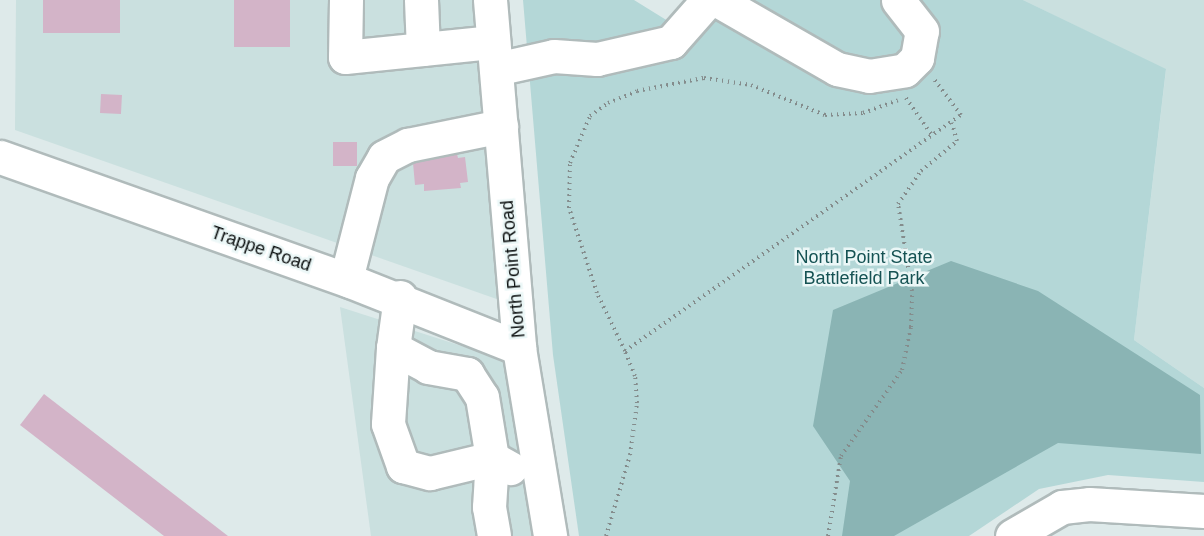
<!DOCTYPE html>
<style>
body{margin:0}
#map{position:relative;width:1204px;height:536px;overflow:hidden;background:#deeaea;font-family:Arial,sans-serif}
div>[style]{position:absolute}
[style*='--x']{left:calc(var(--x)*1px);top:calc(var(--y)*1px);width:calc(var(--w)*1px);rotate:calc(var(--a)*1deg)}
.built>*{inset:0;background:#cae0df}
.green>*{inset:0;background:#b4d7d7}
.forest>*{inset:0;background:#8ab4b4}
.building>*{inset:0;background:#d3b4c8;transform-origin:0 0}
.path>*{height:4px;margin-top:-2px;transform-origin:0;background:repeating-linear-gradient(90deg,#848c8c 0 1.5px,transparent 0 6px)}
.roads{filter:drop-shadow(2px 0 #b0bbbb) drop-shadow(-2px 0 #b0bbbb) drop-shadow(0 2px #b0bbbb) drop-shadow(0 -2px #b0bbbb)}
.minor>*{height:33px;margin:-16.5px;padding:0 16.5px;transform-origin:16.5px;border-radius:16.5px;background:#fff}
span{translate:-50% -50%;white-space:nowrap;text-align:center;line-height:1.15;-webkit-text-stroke:5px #ebf7f7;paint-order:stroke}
.street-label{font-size:18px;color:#0b0f0f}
.park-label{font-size:18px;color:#155253}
</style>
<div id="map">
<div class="built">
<i style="clip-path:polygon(16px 0,485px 0,508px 303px,15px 130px)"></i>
<i style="clip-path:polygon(1023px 0,1204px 0,1204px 388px,1134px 340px,1166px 70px)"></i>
<i style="clip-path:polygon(340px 307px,515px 363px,538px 536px,371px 536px)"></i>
</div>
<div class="green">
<i style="clip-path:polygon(523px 0,634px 0,676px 26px,689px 0,1023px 0,1166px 69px,1134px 340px,1204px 388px,1204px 482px,1108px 475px,1039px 489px,969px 536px,579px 536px,553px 355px)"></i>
</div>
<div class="forest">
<i style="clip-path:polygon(951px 261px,1038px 291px,1200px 395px,1201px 454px,1058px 443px,894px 536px,842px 536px,850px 481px,813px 426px,833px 310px)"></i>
</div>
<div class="building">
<i style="left:43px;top:0;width:77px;height:33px"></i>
<i style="left:234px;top:0;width:56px;height:47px"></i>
<i style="left:101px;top:94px;width:21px;height:19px;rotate:3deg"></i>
<i style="left:357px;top:142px;width:24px;height:24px;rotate:90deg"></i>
<i style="clip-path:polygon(457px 154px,458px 158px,465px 157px,468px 182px,460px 183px,461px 188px,424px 191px,424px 184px,415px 185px,413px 163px)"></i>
<i style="clip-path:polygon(44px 394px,228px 536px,164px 536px,20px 425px)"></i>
</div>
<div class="path">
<i style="--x:906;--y:98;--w:44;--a:55.2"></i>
<i style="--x:625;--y:351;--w:64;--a:-115.8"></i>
<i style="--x:597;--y:293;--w:89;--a:-108.2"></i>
<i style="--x:569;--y:208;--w:45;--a:-88.7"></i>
<i style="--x:570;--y:163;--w:51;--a:-66.9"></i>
<i style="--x:590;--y:116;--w:22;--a:-36"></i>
<i style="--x:608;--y:103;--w:31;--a:-22"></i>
<i style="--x:637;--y:91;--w:68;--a:-11"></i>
<i style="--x:704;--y:78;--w:48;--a:8.5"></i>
<i style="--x:751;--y:85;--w:80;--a:22.1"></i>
<i style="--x:825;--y:115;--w:38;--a:-3"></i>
<i style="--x:863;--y:113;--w:37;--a:-20"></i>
<i style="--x:606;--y:536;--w:84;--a:-73.5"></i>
<i style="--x:630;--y:455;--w:52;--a:-82.3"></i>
<i style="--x:637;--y:403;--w:27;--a:-94"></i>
<i style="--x:635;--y:376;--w:27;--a:-112"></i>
<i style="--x:625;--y:351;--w:411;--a:-35.1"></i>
<i style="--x:961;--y:115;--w:45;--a:-126.9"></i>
<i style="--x:828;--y:536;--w:81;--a:-80.8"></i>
<i style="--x:841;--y:456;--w:105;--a:-54.7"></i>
<i style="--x:902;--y:370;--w:44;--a:-78.2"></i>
<i style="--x:911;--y:327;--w:36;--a:-88"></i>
<i style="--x:912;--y:291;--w:88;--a:-99.1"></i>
<i style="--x:898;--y:204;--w:40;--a:-55.1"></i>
<i style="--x:921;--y:171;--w:47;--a:-39.8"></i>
<i style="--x:957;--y:141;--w:19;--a:-106"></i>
</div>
<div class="roads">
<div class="minor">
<i style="--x:346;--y:0;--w:57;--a:91"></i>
<i style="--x:345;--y:57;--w:149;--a:-5.8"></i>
<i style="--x:421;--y:0;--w:49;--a:87.7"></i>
<i style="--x:490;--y:0;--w:349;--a:85.2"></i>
<i style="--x:519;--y:348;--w:191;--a:80.6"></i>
<i style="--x:717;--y:0;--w:138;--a:29.9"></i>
<i style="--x:837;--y:69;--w:33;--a:12"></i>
<i style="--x:869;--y:76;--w:36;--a:-9"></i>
<i style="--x:905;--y:70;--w:17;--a:-45"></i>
<i style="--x:917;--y:58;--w:27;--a:-80"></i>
<i style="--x:922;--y:31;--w:39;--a:-128"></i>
<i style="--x:496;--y:69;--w:59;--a:-12.6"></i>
<i style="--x:554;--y:56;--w:43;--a:4"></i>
<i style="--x:597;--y:59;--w:76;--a:-12.9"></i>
<i style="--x:671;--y:42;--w:56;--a:-48.6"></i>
<i style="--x:0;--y:157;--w:371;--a:19.5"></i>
<i style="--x:350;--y:281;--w:182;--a:21.6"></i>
<i style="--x:346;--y:279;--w:104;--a:-75.6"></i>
<i style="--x:372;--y:178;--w:24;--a:-60"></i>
<i style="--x:384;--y:157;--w:27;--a:-27"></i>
<i style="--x:408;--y:145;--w:95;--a:-11.5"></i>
<i style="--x:400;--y:297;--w:51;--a:97.8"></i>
<i style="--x:393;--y:348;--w:40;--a:28"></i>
<i style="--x:428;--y:367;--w:40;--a:10"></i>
<i style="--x:467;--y:374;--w:27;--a:57"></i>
<i style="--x:482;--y:397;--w:62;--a:80.7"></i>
<i style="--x:492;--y:458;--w:21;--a:29"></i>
<i style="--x:393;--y:348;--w:76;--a:93.8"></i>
<i style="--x:388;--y:424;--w:45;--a:70.3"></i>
<i style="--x:403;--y:466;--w:28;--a:15"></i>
<i style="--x:430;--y:473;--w:64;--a:-13.6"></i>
<i style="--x:492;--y:458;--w:49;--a:93.5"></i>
<i style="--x:489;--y:507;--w:29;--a:80"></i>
<i style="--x:1012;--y:536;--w:58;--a:-30.1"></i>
<i style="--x:1062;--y:507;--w:27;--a:-6"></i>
<i style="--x:1089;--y:504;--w:115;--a:3.5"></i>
</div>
</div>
<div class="street-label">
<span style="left:261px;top:249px;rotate:19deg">Trappe Road</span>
<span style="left:513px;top:269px;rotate:-95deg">North Point Road</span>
</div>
<div class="park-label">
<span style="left:864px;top:268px">North Point State<br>Battlefield Park</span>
</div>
</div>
